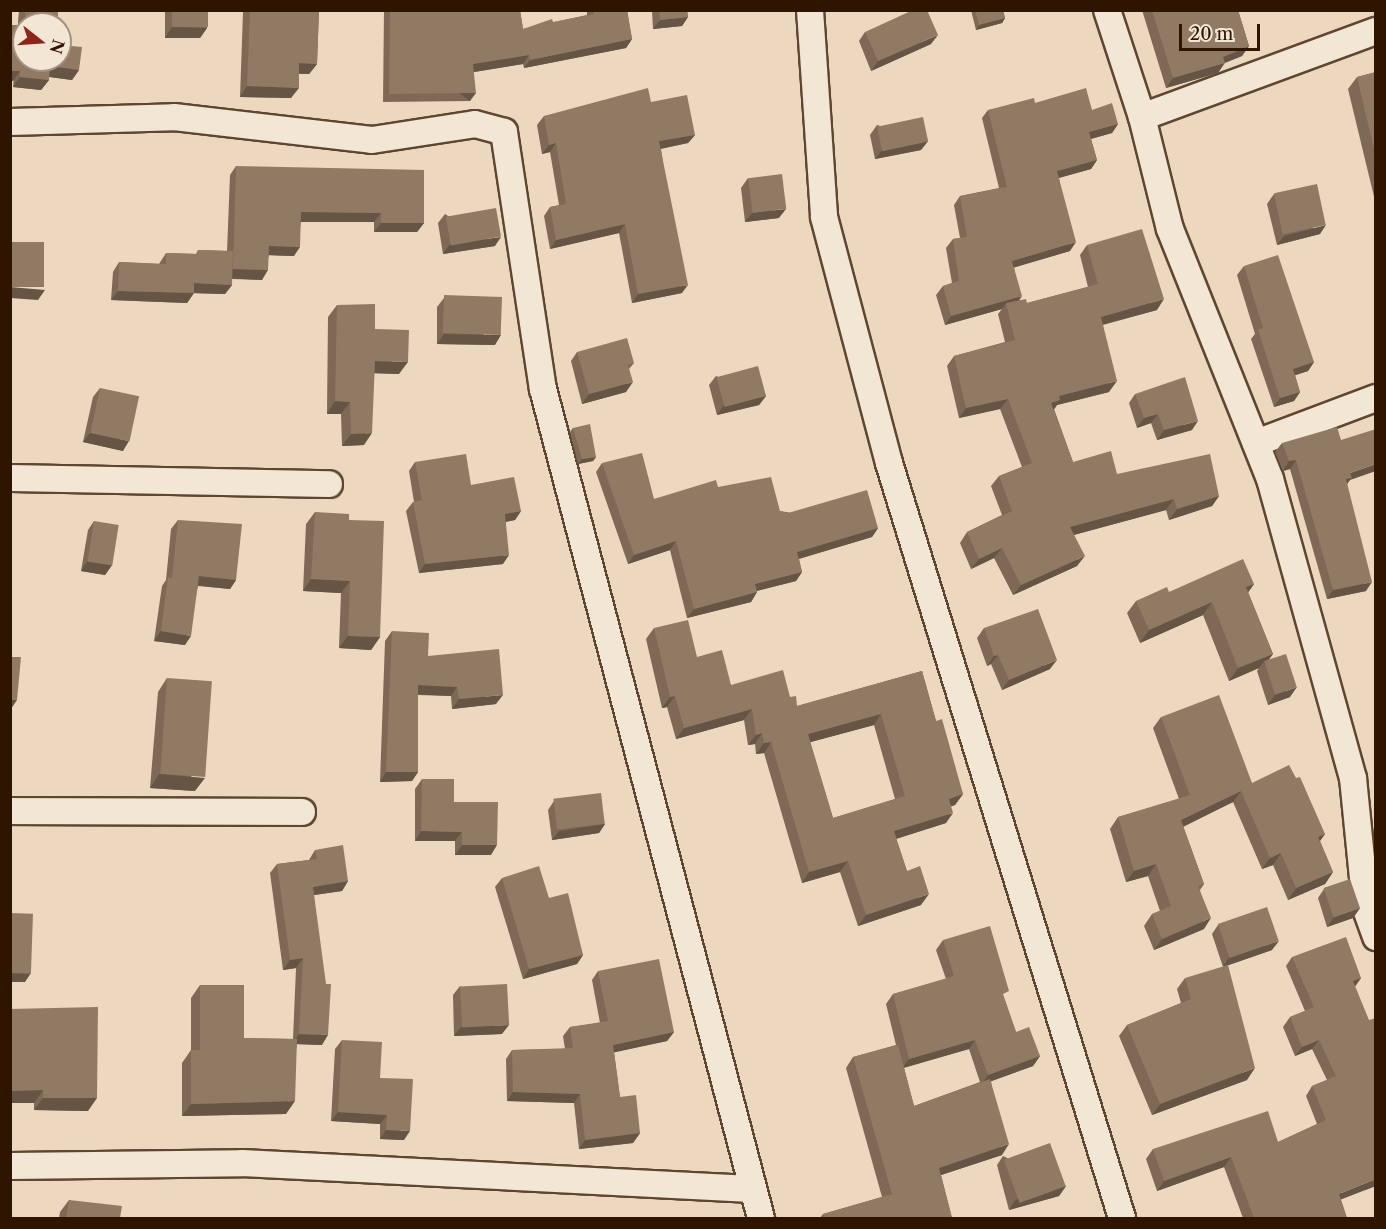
<!DOCTYPE html>
<style>
body{margin:0}
#map{position:relative;width:1386px;height:1229px;overflow:hidden;background:#ebd8be;font-family:"Libre Caslon Text",serif}
div>[style]{position:absolute}
[style*='--x']{left:calc(var(--x)*1px);top:calc(var(--y)*1px);width:calc(var(--w)*1px);rotate:calc(var(--a)*1deg)}
.roads{filter:drop-shadow(2px 0 #5e4630) drop-shadow(-2px 0 #5e4630) drop-shadow(0 2px #5e4630) drop-shadow(0 -2px #5e4630)}
.street>*{height:26px;margin:-13px;padding:0 13px;transform-origin:13px;border-radius:13px;background:#f2e6d5}
.wall>*{inset:0;background:#7d6955}
.shaded-wall>*{inset:0;background:#665545;transform-origin:0 0}
.building>*{inset:0;background:#917a63;transform-origin:0 0}
span{translate:-50% -50%;white-space:nowrap;text-align:center;line-height:1.15;-webkit-text-stroke:5px #f2e6d5;paint-order:stroke}
.frame{position:absolute;inset:0;border:12px solid #2f1500;pointer-events:none}
.north{position:absolute;left:12px;top:12px;width:60px;height:60px;box-sizing:border-box;background:#f2e6d5;border:2px solid #a49280;border-radius:50%;rotate:107deg;font-size:16px;font-weight:700;line-height:24px;text-align:center;color:#2f1500}
.north::after{content:'';display:block;margin:auto;width:21px;height:27px;background:#8f2418;clip-path:polygon(50% 0,100% 100%,50% 72%,0 100%)}
.scale{position:absolute;left:1179px;top:24px;width:81px;height:27px;box-sizing:border-box;border:3px solid #2f1500;border-top:0;padding-left:8px;font-size:18px;line-height:21px;white-space:nowrap;color:#2f1500;-webkit-text-stroke:4px #f2e6d5;paint-order:stroke}
</style>
<div id="map">
<div class="roads">
<div class="street">
<i style="--x:810;--y:10;--w:207;--a:86.1"></i>
<i style="--x:824;--y:217;--w:254;--a:75.2"></i>
<i style="--x:889;--y:463;--w:790;--a:72.85"></i>
<i style="--x:1107;--y:10;--w:113;--a:71.9"></i>
<i style="--x:1142;--y:117;--w:115;--a:76"></i>
<i style="--x:1170;--y:229;--w:269;--a:68.2"></i>
<i style="--x:1270;--y:479;--w:310;--a:74.5"></i>
<i style="--x:1353;--y:778;--w:132;--a:84.3"></i>
<i style="--x:1366;--y:909;--w:30;--a:70"></i>
<i style="--x:1142;--y:117;--w:249;--a:-20.2"></i>
<i style="--x:10;--y:122;--w:164;--a:-1.7"></i>
<i style="--x:174;--y:117;--w:199;--a:6.6"></i>
<i style="--x:372;--y:140;--w:104;--a:-8.8"></i>
<i style="--x:475;--y:124;--w:30;--a:15"></i>
<i style="--x:504;--y:132;--w:260;--a:81.4"></i>
<i style="--x:543;--y:389;--w:857;--a:75.27"></i>
<i style="--x:1256;--y:443;--w:128;--a:-20.6"></i>
<i style="--x:10;--y:478;--w:319;--a:1.1"></i>
<i style="--x:10;--y:811;--w:292;--a:0.2"></i>
<i style="--x:10;--y:1166;--w:232;--a:-0.7"></i>
<i style="--x:242;--y:1163;--w:510;--a:2.92"></i>
</div>
</div>
<div class="wall">
<i style="clip-path:polygon(19px 10px,58px 10px,24px 24px,79px 70px,72px 80px,49px 77px,49px 80px,41px 90px,13px 87px)"></i>
<i style="clip-path:polygon(165px 10px,319px 10px,317px 64px,309px 74px,299px 74px,291px 98px,240px 97px,243px 12px,208px 11px,207px 28px,200px 38px,165px 38px)"></i>
<i style="clip-path:polygon(384px 10px,520px 10px,523px 29px,587px 15px,587px 12px,588px 10px,627px 10px,632px 39px,626px 48px,524px 68px,523px 64px,474px 72px,470px 101px,383px 102px)"></i>
<i style="clip-path:polygon(652px 10px,687px 10px,688px 17px,682px 26px,653px 29px)"></i>
<i style="clip-path:polygon(971px 10px,1003px 10px,1005px 18px,1002px 23px,976px 30px)"></i>
<i style="clip-path:polygon(1142px 10px,1238px 10px,1249px 46px,1242px 56px,1225px 63px,1218px 73px,1166px 88px)"></i>
<i style="clip-path:polygon(865px 32px,931px 44px,871px 71px,859px 41px)"></i>
<i style="clip-path:polygon(1376px 72px,1376px 205px,1348px 89px,1357px 77px)"></i>
<i style="clip-path:polygon(651px 102px,695px 135px,688px 143px,661px 149px,682px 293px,632px 303px,619px 233px,550px 249px,544px 216px,550px 207px,559px 205px,550px 152px,542px 154px,537px 125px,544px 116px)"></i>
<i style="clip-path:polygon(1035px 103px,1092px 110px,1118px 124px,1112px 133px,1091px 139px,1097px 160px,1091px 169px,1059px 178px,1070px 251px,1014px 267px,1019px 300px,1027px 303px,1088px 287px,1080px 255px,1087px 245px,1157px 310px,1103px 325px,1109px 392px,1057px 405px,1054px 409px,1073px 462px,1117px 474px,1219px 496px,1212px 506px,1169px 520px,1166px 510px,1074px 535px,1077px 566px,1013px 595px,994px 558px,971px 569px,960px 543px,967px 532px,1002px 515px,991px 486px,999px 476px,1022px 467px,1000px 409px,959px 418px,947px 366px,954px 356px,1005px 342px,998px 314px,1002px 309px,945px 325px,936px 295px,943px 286px,952px 283px,946px 248px,953px 239px,960px 238px,954px 205px,960px 196px,999px 188px,982px 118px,988px 110px)"></i>
<i style="clip-path:polygon(877px 125px,928px 141px,921px 150px,875px 159px,870px 135px)"></i>
<i style="clip-path:polygon(236px 166px,424px 223px,417px 232px,374px 232px,374px 222px,301px 222px,294px 256px,269px 255px,262px 280px,232px 279px,232px 285px,225px 294px,194px 293px,187px 303px,111px 300px,113px 272px,119px 262px,159px 264px,166px 253px,196px 254px,198px 250px,227px 251px,230px 175px)"></i>
<i style="clip-path:polygon(748px 178px,779px 218px,745px 222px,741px 188px)"></i>
<i style="clip-path:polygon(1274px 194px,1320px 234px,1277px 245px,1267px 204px)"></i>
<i style="clip-path:polygon(445px 214px,495px 246px,443px 254px,438px 223px)"></i>
<i style="clip-path:polygon(1244px 266px,1314px 362px,1308px 371px,1295px 375px,1300px 392px,1294px 401px,1274px 407px,1251px 339px,1255px 334px,1237px 275px)"></i>
<i style="clip-path:polygon(444px 298px,495px 345px,437px 344px,437px 307px)"></i>
<i style="clip-path:polygon(337px 305px,375px 329px,399px 374px,374px 373px,364px 445px,342px 446px,341px 414px,327px 414px,328px 317px)"></i>
<i style="clip-path:polygon(577px 352px,634px 363px,629px 369px,626px 392px,582px 404px,571px 361px)"></i>
<i style="clip-path:polygon(716px 376px,766px 396px,759px 405px,717px 415px,709px 385px)"></i>
<i style="clip-path:polygon(100px 388px,123px 451px,83px 442px,93px 397px)"></i>
<i style="clip-path:polygon(1135px 394px,1192px 430px,1157px 440px,1151px 423px,1137px 428px,1129px 403px)"></i>
<i style="clip-path:polygon(573px 428px,596px 457px,593px 461px,578px 464px,570px 432px)"></i>
<i style="clip-path:polygon(1282px 443px,1350px 480px,1347px 484px,1366px 591px,1327px 599px,1290px 469px,1283px 471px,1275px 452px)"></i>
<i style="clip-path:polygon(415px 462px,471px 485px,521px 511px,515px 520px,506px 522px,503px 564px,419px 573px,406px 511px,413px 502px,414px 502px,409px 471px)"></i>
<i style="clip-path:polygon(602px 463px,654px 499px,718px 487px,780px 511px,878px 528px,872px 537px,799px 559px,802px 572px,796px 581px,757px 591px,757px 592px,751px 602px,687px 618px,670px 550px,628px 564px,596px 472px)"></i>
<i style="clip-path:polygon(315px 512px,349px 520px,380px 637px,371px 650px,339px 648px,341px 593px,303px 591px,306px 524px)"></i>
<i style="clip-path:polygon(178px 520px,236px 580px,230px 589px,198px 586px,185px 645px,154px 641px,162px 586px,166px 580px,171px 529px)"></i>
<i style="clip-path:polygon(94px 521px,112px 565px,105px 575px,81px 571px,88px 530px)"></i>
<i style="clip-path:polygon(1254px 584px,1248px 592px,1273px 654px,1268px 660px,1290px 697px,1268px 705px,1257px 671px,1259px 668px,1229px 681px,1203px 615px,1140px 643px,1127px 613px,1136px 601px,1169px 592px)"></i>
<i style="clip-path:polygon(evenodd,654px 628px,697px 657px,731px 685px,790px 697px,797px 706px,922px 671px,936px 721px,963px 794px,955px 805px,951px 806px,946px 823px,896px 839px,907px 871px,921px 905px,858px 926px,840px 872px,802px 883px,764px 753px,756px 754px,755px 744px,748px 745px,744px 720px,676px 739px,667px 707px,662px 708px,646px 639px,654px 628px,874px 725px,895px 799px,833px 818px,810px 742px,874px 725px)"></i>
<i style="clip-path:polygon(984px 628px,1050px 669px,1002px 690px,991px 664px,987px 666px,977px 638px)"></i>
<i style="clip-path:polygon(392px 631px,496px 704px,452px 709px,451px 696px,418px 695px,418px 772px,412px 781px,380px 782px,385px 641px)"></i>
<i style="clip-path:polygon(167px 678px,195px 791px,150px 788px,158px 692px)"></i>
<i style="clip-path:polygon(1161px 717px,1252px 783px,1325px 834px,1320px 841px,1333px 872px,1325px 884px,1288px 900px,1273px 865px,1262px 869px,1233px 802px,1183px 826px,1204px 884px,1200px 890px,1204px 929px,1154px 950px,1144px 926px,1152px 914px,1160px 911px,1148px 876px,1126px 882px,1110px 829px,1118px 817px,1179px 799px,1153px 728px)"></i>
<i style="clip-path:polygon(422px 779px,454px 802px,491px 855px,455px 855px,455px 841px,415px 841px,415px 789px)"></i>
<i style="clip-path:polygon(554px 801px,605px 824px,599px 833px,552px 840px,548px 810px)"></i>
<i style="clip-path:polygon(315px 850px,348px 881px,342px 891px,314px 895px,322px 1045px,297px 1044px,286px 1114px,182px 1116px,182px 1063px,191px 1050px,191px 998px,200px 985px,244px 1038px,293px 1039px,296px 968px,283px 970px,270px 873px,277px 864px,309px 860px)"></i>
<i style="clip-path:polygon(502px 878px,549px 898px,583px 955px,577px 964px,523px 979px,495px 887px)"></i>
<i style="clip-path:polygon(1324px 889px,1360px 908px,1353px 918px,1327px 927px,1318px 898px)"></i>
<i style="clip-path:polygon(1218px 925px,1272px 950px,1223px 967px,1212px 934px)"></i>
<i style="clip-path:polygon(evenodd,943px 940px,1004px 998px,1016px 1032px,1040px 1056px,1033px 1066px,991px 1081px,1002px 1155px,941px 1175px,952px 1218px,820px 1218px,823px 1214px,882px 1197px,846px 1068px,853px 1057px,896px 1045px,886px 1004px,893px 994px,946px 979px,936px 950px,943px 940px,969px 1049px,980px 1082px,914px 1106px,904px 1068px,969px 1049px)"></i>
<i style="clip-path:polygon(1292px 957px,1361px 978px,1355px 986px,1341px 1200px,1347px 1218px,1243px 1218px,1224px 1167px,1157px 1191px,1146px 1159px,1153px 1149px,1278px 1142px,1317px 1124px,1306px 1096px,1312px 1086px,1327px 1080px,1312px 1049px,1295px 1056px,1283px 1027px,1290px 1017px,1305px 1011px,1286px 966px)"></i>
<i style="clip-path:polygon(598px 971px,674px 1032px,667px 1041px,614px 1052px,620px 1097px,640px 1133px,633px 1143px,579px 1149px,574px 1103px,507px 1101px,506px 1059px,512px 1050px,565px 1049px,563px 1036px,570px 1027px,600px 1023px,592px 980px)"></i>
<i style="clip-path:polygon(1185px 978px,1247px 1080px,1152px 1115px,1119px 1036px,1127px 1025px,1181px 1003px,1177px 989px)"></i>
<i style="clip-path:polygon(460px 986px,502px 1034px,454px 1036px,453px 995px)"></i>
<i style="clip-path:polygon(10px 1009px,88px 1111px,34px 1110px,34px 1103px,10px 1103px)"></i>
<i style="clip-path:polygon(342px 1040px,380px 1078px,404px 1140px,380px 1139px,380px 1124px,331px 1121px,335px 1049px)"></i>
<i style="clip-path:polygon(1003px 1156px,1066px 1186px,1059px 1196px,1009px 1210px,997px 1165px)"></i>
<i style="clip-path:polygon(69px 1200px,120px 1218px,59px 1218px,60px 1212px)"></i>
</div>
<div class="shaded-wall">
<i style="clip-path:polygon(205px 10px,244px 10px,243px 12px)"></i>
<i style="clip-path:polygon(688px 17px,682px 26px,653px 29px,660px 20px)"></i>
<i style="clip-path:polygon(1005px 18px,1002px 23px,976px 30px,979px 25px)"></i>
<i style="clip-path:polygon(172px 27px,207px 28px,200px 38px,165px 38px)"></i>
<i style="clip-path:polygon(938px 35px,931px 44px,871px 71px,878px 61px)"></i>
<i style="clip-path:polygon(632px 39px,626px 48px,524px 68px,530px 60px)"></i>
<i style="clip-path:polygon(1249px 46px,1242px 56px,1224px 63px,1218px 73px,1166px 88px,1173px 78px)"></i>
<i style="clip-path:polygon(529px 55px,523px 64px,468px 73px,473px 64px)"></i>
<i style="clip-path:polygon(299px 63px,317px 64px,309px 74px,292px 73px)"></i>
<i style="clip-path:polygon(50px 66px,79px 70px,72px 80px,43px 76px)"></i>
<i style="clip-path:polygon(10px 71px,20px 71px,13px 81px,10px 81px)"></i>
<i style="clip-path:polygon(20px 77px,49px 80px,41px 90px,13px 87px)"></i>
<i style="clip-path:polygon(247px 86px,299px 88px,291px 98px,240px 97px)"></i>
<i style="left:476px;top:93px;width:10px;height:87px;rotate:127deg"></i>
<i style="clip-path:polygon(1118px 124px,1112px 133px,1083px 141px,1089px 132px)"></i>
<i style="clip-path:polygon(695px 135px,688px 143px,653px 150px,659px 141px)"></i>
<i style="clip-path:polygon(928px 141px,921px 150px,875px 159px,882px 150px)"></i>
<i style="clip-path:polygon(556px 143px,550px 152px,542px 154px,549px 145px)"></i>
<i style="clip-path:polygon(1097px 160px,1091px 169px,1051px 180px,1057px 171px)"></i>
<i style="clip-path:polygon(786px 209px,779px 218px,745px 222px,752px 213px)"></i>
<i style="clip-path:polygon(301px 212px,381px 213px,374px 222px,295px 222px)"></i>
<i style="clip-path:polygon(381px 223px,424px 223px,417px 232px,374px 232px)"></i>
<i style="clip-path:polygon(625px 224px,619px 233px,550px 249px,556px 240px)"></i>
<i style="clip-path:polygon(1326px 225px,1320px 234px,1277px 245px,1284px 236px)"></i>
<i style="clip-path:polygon(501px 237px,495px 246px,443px 254px,450px 244px)"></i>
<i style="clip-path:polygon(1076px 242px,1070px 251px,1006px 270px,1012px 261px)"></i>
<i style="clip-path:polygon(269px 246px,300px 247px,294px 256px,263px 255px)"></i>
<i style="clip-path:polygon(233px 269px,268px 270px,262px 280px,226px 278px)"></i>
<i style="clip-path:polygon(194px 283px,232px 285px,225px 294px,187px 293px)"></i>
<i style="clip-path:polygon(688px 285px,682px 293px,632px 303px,638px 294px)"></i>
<i style="clip-path:polygon(10px 287px,45px 290px,38px 300px,10px 298px)"></i>
<i style="clip-path:polygon(118px 291px,194px 293px,187px 303px,111px 300px)"></i>
<i style="clip-path:polygon(1022px 296px,1016px 305px,1006px 303px,1002px 309px,945px 325px,951px 316px)"></i>
<i style="clip-path:polygon(1164px 299px,1157px 310px,1093px 327px,1101px 317px)"></i>
<i style="clip-path:polygon(444px 334px,501px 335px,495px 345px,437px 344px)"></i>
<i style="clip-path:polygon(375px 361px,408px 362px,399px 374px,366px 373px)"></i>
<i style="clip-path:polygon(1314px 362px,1308px 371px,1287px 378px,1293px 369px)"></i>
<i style="clip-path:polygon(1117px 381px,1109px 392px,1057px 405px,1053px 411px,1051px 403px,1059px 396px)"></i>
<i style="clip-path:polygon(633px 382px,626px 392px,582px 404px,589px 394px)"></i>
<i style="clip-path:polygon(1300px 392px,1294px 401px,1274px 407px,1280px 398px)"></i>
<i style="clip-path:polygon(766px 396px,759px 405px,717px 415px,724px 405px)"></i>
<i style="clip-path:polygon(1008px 399px,1000px 409px,959px 418px,966px 408px)"></i>
<i style="clip-path:polygon(335px 401px,350px 402px,341px 414px,327px 414px)"></i>
<i style="clip-path:polygon(1158px 414px,1151px 423px,1137px 428px,1144px 418px)"></i>
<i style="clip-path:polygon(1198px 421px,1192px 430px,1157px 440px,1164px 430px)"></i>
<i style="clip-path:polygon(90px 433px,129px 441px,123px 451px,83px 442px)"></i>
<i style="clip-path:polygon(372px 433px,364px 445px,342px 446px,351px 434px)"></i>
<i style="clip-path:polygon(596px 457px,593px 461px,578px 464px,582px 459px)"></i>
<i style="clip-path:polygon(1296px 460px,1290px 469px,1283px 471px,1289px 461px)"></i>
<i style="clip-path:polygon(1376px 464px,1376px 471px,1350px 480px,1345px 487px,1340px 489px,1350px 473px)"></i>
<i style="clip-path:polygon(1219px 496px,1212px 506px,1169px 520px,1177px 509px)"></i>
<i style="clip-path:polygon(1174px 499px,1166px 510px,1062px 538px,1070px 527px)"></i>
<i style="clip-path:polygon(521px 511px,515px 520px,499px 523px,505px 514px)"></i>
<i style="clip-path:polygon(878px 528px,872px 537px,791px 561px,797px 552px)"></i>
<i style="clip-path:polygon(676px 541px,670px 550px,628px 564px,634px 555px)"></i>
<i style="clip-path:polygon(1002px 548px,994px 558px,971px 569px,979px 559px)"></i>
<i style="clip-path:polygon(509px 555px,503px 564px,419px 573px,425px 564px)"></i>
<i style="clip-path:polygon(1085px 556px,1077px 566px,1013px 595px,1021px 585px)"></i>
<i style="clip-path:polygon(87px 561px,112px 565px,105px 575px,81px 571px)"></i>
<i style="clip-path:polygon(802px 572px,796px 581px,748px 593px,755px 584px)"></i>
<i style="clip-path:polygon(199px 576px,236px 580px,230px 589px,193px 585px)"></i>
<i style="clip-path:polygon(311px 579px,350px 581px,341px 593px,303px 591px)"></i>
<i style="clip-path:polygon(1372px 582px,1366px 591px,1327px 599px,1333px 590px)"></i>
<i style="clip-path:polygon(1254px 584px,1245px 597px,1246px 587px)"></i>
<i style="clip-path:polygon(757px 592px,751px 602px,687px 618px,694px 609px)"></i>
<i style="clip-path:polygon(1212px 602px,1203px 615px,1140px 643px,1149px 630px)"></i>
<i style="clip-path:polygon(161px 631px,191px 636px,185px 645px,154px 641px)"></i>
<i style="clip-path:polygon(348px 636px,380px 637px,371px 650px,339px 648px)"></i>
<i style="clip-path:polygon(1273px 654px,1265px 665px,1264px 662px,1259px 668px,1229px 681px,1238px 668px)"></i>
<i style="clip-path:polygon(998px 655px,991px 664px,987px 666px,994px 656px)"></i>
<i style="clip-path:polygon(1057px 660px,1050px 669px,1002px 690px,1009px 680px)"></i>
<i style="clip-path:polygon(418px 685px,457px 687px,451px 696px,411px 694px)"></i>
<i style="clip-path:polygon(1297px 687px,1290px 697px,1268px 705px,1275px 695px)"></i>
<i style="clip-path:polygon(503px 695px,496px 704px,452px 709px,459px 699px)"></i>
<i style="clip-path:polygon(675px 696px,667px 707px,662px 708px,670px 697px)"></i>
<i style="clip-path:polygon(10px 700px,17px 700px,11px 709px,10px 709px)"></i>
<i style="clip-path:polygon(752px 709px,744px 720px,676px 739px,684px 728px)"></i>
<i style="clip-path:polygon(881px 714px,874px 725px,800px 745px,808px 734px)"></i>
<i style="clip-path:polygon(762px 733px,755px 744px,748px 745px,756px 735px)"></i>
<i style="clip-path:polygon(771px 742px,764px 753px,756px 754px,764px 743px)"></i>
<i style="clip-path:polygon(386px 772px,418px 772px,412px 781px,380px 782px)"></i>
<i style="clip-path:polygon(159px 774px,205px 778px,195px 791px,150px 788px)"></i>
<i style="clip-path:polygon(1241px 791px,1233px 802px,1173px 832px,1181px 820px)"></i>
<i style="clip-path:polygon(963px 794px,955px 805px,942px 810px,949px 799px)"></i>
<i style="clip-path:polygon(953px 813px,946px 823px,886px 842px,894px 831px)"></i>
<i style="clip-path:polygon(605px 824px,599px 833px,552px 840px,559px 831px)"></i>
<i style="clip-path:polygon(421px 831px,462px 832px,455px 841px,415px 841px)"></i>
<i style="clip-path:polygon(1325px 834px,1317px 845px,1318px 837px)"></i>
<i style="clip-path:polygon(462px 845px,497px 845px,491px 855px,455px 855px)"></i>
<i style="clip-path:polygon(1281px 853px,1273px 865px,1262px 869px,1270px 858px)"></i>
<i style="clip-path:polygon(848px 861px,840px 872px,802px 883px,809px 872px)"></i>
<i style="clip-path:polygon(1156px 864px,1148px 876px,1126px 882px,1134px 871px)"></i>
<i style="clip-path:polygon(1333px 872px,1325px 884px,1288px 900px,1296px 888px)"></i>
<i style="clip-path:polygon(348px 881px,342px 891px,307px 896px,313px 887px)"></i>
<i style="clip-path:polygon(929px 894px,921px 905px,858px 926px,866px 915px)"></i>
<i style="clip-path:polygon(1360px 908px,1353px 918px,1327px 927px,1334px 917px)"></i>
<i style="clip-path:polygon(1211px 918px,1204px 929px,1154px 950px,1162px 939px)"></i>
<i style="clip-path:polygon(1279px 941px,1272px 950px,1223px 967px,1229px 957px)"></i>
<i style="clip-path:polygon(583px 955px,577px 964px,523px 979px,529px 969px)"></i>
<i style="clip-path:polygon(303px 958px,296px 968px,283px 970px,290px 960px)"></i>
<i style="clip-path:polygon(10px 973px,31px 973px,25px 982px,10px 982px)"></i>
<i style="clip-path:polygon(1361px 978px,1354px 988px,1353px 981px)"></i>
<i style="clip-path:polygon(509px 1025px,502px 1034px,454px 1036px,461px 1027px)"></i>
<i style="clip-path:polygon(674px 1032px,667px 1041px,607px 1054px,613px 1045px)"></i>
<i style="clip-path:polygon(299px 1034px,328px 1035px,322px 1045px,292px 1044px)"></i>
<i style="clip-path:polygon(975px 1040px,969px 1049px,902px 1068px,909px 1059px)"></i>
<i style="clip-path:polygon(1319px 1040px,1312px 1049px,1295px 1056px,1302px 1047px)"></i>
<i style="clip-path:polygon(1040px 1056px,1033px 1066px,981px 1085px,988px 1075px)"></i>
<i style="clip-path:polygon(1255px 1068px,1247px 1080px,1152px 1115px,1160px 1104px)"></i>
<i style="clip-path:polygon(43px 1090px,34px 1103px,10px 1103px,10px 1091px)"></i>
<i style="clip-path:polygon(513px 1092px,580px 1094px,574px 1103px,507px 1101px)"></i>
<i style="clip-path:polygon(43px 1098px,97px 1098px,88px 1111px,34px 1110px)"></i>
<i style="clip-path:polygon(295px 1101px,286px 1114px,182px 1116px,191px 1104px)"></i>
<i style="clip-path:polygon(338px 1112px,387px 1115px,380px 1124px,331px 1121px)"></i>
<i style="clip-path:polygon(386px 1130px,410px 1131px,404px 1140px,380px 1139px)"></i>
<i style="clip-path:polygon(640px 1133px,633px 1143px,579px 1149px,585px 1140px)"></i>
<i style="clip-path:polygon(1009px 1144px,1002px 1155px,932px 1178px,939px 1168px)"></i>
<i style="clip-path:polygon(1231px 1157px,1224px 1167px,1157px 1191px,1164px 1181px)"></i>
<i style="clip-path:polygon(1376px 1179px,1376px 1186px,1332px 1203px,1339px 1194px)"></i>
<i style="clip-path:polygon(1066px 1186px,1059px 1196px,1009px 1210px,1015px 1200px)"></i>
</div>
<div class="building">
<i style="left:25px;top:10px;width:33px;height:14px"></i>
<i style="left:172px;top:10px;width:36px;height:17px"></i>
<i style="clip-path:polygon(250px 10px,319px 10px,317px 64px,299px 63px,299px 88px,247px 86px)"></i>
<i style="clip-path:polygon(390px 10px,520px 10px,523px 29px,552px 19px,553px 22px,594px 14px,594px 10px,627px 10px,632px 39px,530px 60px,529px 55px,473px 64px,476px 93px,389px 94px)"></i>
<i style="clip-path:polygon(659px 10px,687px 10px,688px 17px,660px 20px)"></i>
<i style="clip-path:polygon(913px 10px,927px 10px,938px 35px,878px 61px,865px 32px)"></i>
<i style="clip-path:polygon(975px 10px,1003px 10px,1005px 18px,979px 25px)"></i>
<i style="clip-path:polygon(1152px 10px,1238px 10px,1249px 46px,1223px 57px,1225px 63px,1173px 78px)"></i>
<i style="clip-path:polygon(10px 25px,24px 25px,24px 60px,60px 60px,60px 45px,82px 47px,79px 70px,50px 66px,49px 80px,20px 77px,20px 71px,10px 71px)"></i>
<i style="clip-path:polygon(1376px 72px,1376px 158px,1357px 77px)"></i>
<i style="clip-path:polygon(648px 88px,651px 102px,687px 95px,695px 135px,659px 141px,688px 285px,638px 294px,625px 224px,556px 240px,550px 207px,566px 204px,556px 143px,549px 145px,544px 116px)"></i>
<i style="clip-path:polygon(1086px 88px,1092px 110px,1112px 103px,1118px 124px,1089px 132px,1097px 160px,1057px 171px,1076px 242px,1012px 261px,1022px 296px,951px 316px,943px 286px,959px 281px,953px 239px,967px 237px,960px 196px,1007px 187px,988px 110px,1034px 98px,1035px 103px)"></i>
<i style="left:923px;top:117px;width:25px;height:47px;rotate:78deg"></i>
<i style="clip-path:polygon(236px 166px,424px 170px,424px 223px,381px 223px,381px 213px,301px 212px,300px 247px,269px 246px,268px 270px,233px 269px)"></i>
<i style="left:782px;top:174px;width:35px;height:34px;rotate:83deg"></i>
<i style="left:1317px;top:184px;width:42px;height:44px;rotate:78deg"></i>
<i style="left:496px;top:208px;width:29px;height:51px;rotate:80deg"></i>
<i style="clip-path:polygon(1142px 229px,1164px 299px,1101px 317px,1117px 381px,1059px 396px,1060px 400px,1051px 403px,1073px 462px,1111px 451px,1117px 474px,1210px 454px,1219px 496px,1177px 509px,1174px 499px,1070px 527px,1085px 556px,1021px 585px,1002px 548px,979px 559px,967px 532px,1012px 511px,999px 476px,1032px 463px,1008px 399px,966px 408px,954px 356px,1015px 340px,1006px 303px,1026px 299px,1027px 303px,1098px 284px,1087px 245px)"></i>
<i style="left:10px;top:242px;width:34px;height:45px"></i>
<i style="clip-path:polygon(198px 250px,233px 251px,232px 285px,194px 283px,194px 293px,118px 291px,119px 262px,166px 264px,166px 253px,198px 254px)"></i>
<i style="clip-path:polygon(1278px 255px,1314px 362px,1293px 369px,1300px 392px,1280px 398px,1258px 330px,1263px 328px,1244px 266px)"></i>
<i style="left:502px;top:297px;width:38px;height:58px;rotate:92deg"></i>
<i style="clip-path:polygon(375px 304px,375px 329px,409px 330px,408px 362px,375px 361px,372px 433px,351px 434px,350px 402px,335px 401px,337px 305px)"></i>
<i style="clip-path:polygon(627px 338px,634px 363px,628px 365px,633px 382px,589px 394px,577px 352px)"></i>
<i style="left:758px;top:366px;width:31px;height:43px;rotate:75deg"></i>
<i style="clip-path:polygon(1185px 377px,1198px 421px,1164px 430px,1158px 414px,1144px 418px,1135px 394px)"></i>
<i style="left:100px;top:388px;width:40px;height:46px;rotate:12deg"></i>
<i style="clip-path:polygon(590px 424px,596px 457px,582px 459px,573px 428px)"></i>
<i style="clip-path:polygon(1337px 427px,1341px 440px,1376px 429px,1376px 464px,1350px 473px,1352px 478px,1346px 479px,1372px 582px,1333px 590px,1296px 460px,1289px 461px,1282px 443px)"></i>
<i style="clip-path:polygon(642px 453px,654px 499px,716px 480px,718px 487px,771px 477px,780px 511px,788px 513px,867px 490px,878px 528px,797px 552px,802px 572px,755px 584px,757px 592px,694px 609px,676px 541px,634px 555px,602px 463px)"></i>
<i style="clip-path:polygon(466px 454px,471px 485px,514px 477px,521px 511px,505px 514px,509px 555px,425px 564px,413px 502px,422px 500px,415px 462px)"></i>
<i style="clip-path:polygon(315px 512px,349px 514px,349px 520px,384px 521px,380px 637px,348px 636px,350px 581px,311px 579px)"></i>
<i style="clip-path:polygon(178px 520px,242px 524px,236px 580px,199px 576px,191px 636px,161px 631px,168px 577px,172px 578px)"></i>
<i style="left:94px;top:521px;width:25px;height:41px;rotate:9deg"></i>
<i style="clip-path:polygon(1243px 559px,1254px 584px,1246px 587px,1273px 654px,1238px 668px,1212px 602px,1149px 630px,1136px 601px,1167px 587px,1169px 592px)"></i>
<i style="clip-path:polygon(1038px 609px,1057px 660px,1009px 680px,998px 655px,994px 656px,984px 628px)"></i>
<i style="clip-path:polygon(evenodd,688px 620px,697px 657px,722px 650px,731px 685px,783px 670px,790px 697px,796px 696px,797px 706px,922px 671px,936px 721px,942px 719px,963px 794px,949px 799px,953px 813px,894px 831px,907px 871px,920px 866px,929px 894px,866px 915px,848px 861px,809px 872px,771px 742px,764px 743px,762px 733px,756px 735px,752px 709px,684px 728px,675px 696px,670px 697px,654px 628px,688px 620px,881px 714px,905px 796px,833px 818px,808px 734px,881px 714px)"></i>
<i style="clip-path:polygon(392px 631px,429px 633px,428px 656px,499px 649px,503px 695px,459px 699px,457px 687px,418px 685px,418px 772px,386px 772px)"></i>
<i style="left:1286px;top:654px;width:35px;height:23px;rotate:72deg"></i>
<i style="clip-path:polygon(10px 657px,21px 657px,17px 700px,10px 700px)"></i>
<i style="left:167px;top:678px;width:45px;height:96px;rotate:4deg"></i>
<i style="clip-path:polygon(1219px 695px,1252px 783px,1289px 765px,1296px 778px,1300px 777px,1325px 834px,1318px 837px,1333px 872px,1296px 888px,1281px 853px,1270px 858px,1241px 791px,1181px 820px,1204px 884px,1198px 886px,1211px 918px,1162px 939px,1152px 914px,1171px 906px,1156px 864px,1134px 871px,1118px 817px,1190px 795px,1161px 717px)"></i>
<i style="clip-path:polygon(422px 779px,454px 779px,454px 802px,498px 802px,497px 845px,462px 845px,462px 832px,421px 831px)"></i>
<i style="left:601px;top:793px;width:31px;height:48px;rotate:83deg"></i>
<i style="clip-path:polygon(343px 845px,348px 881px,313px 887px,326px 984px,331px 984px,328px 1035px,299px 1034px,303px 958px,290px 960px,277px 864px,317px 859px,315px 850px)"></i>
<i style="clip-path:polygon(539px 866px,549px 898px,568px 893px,583px 955px,529px 969px,502px 878px)"></i>
<i style="left:1350px;top:879px;width:31px;height:28px;rotate:71deg"></i>
<i style="left:1267px;top:907px;width:36px;height:52px;rotate:71deg"></i>
<i style="left:10px;top:913px;width:23px;height:60px;rotate:2deg"></i>
<i style="clip-path:polygon(990px 926px,1009px 991px,1003px 994px,1016px 1032px,1029px 1027px,1040px 1056px,988px 1075px,975px 1040px,909px 1059px,893px 994px,954px 976px,943px 940px)"></i>
<i style="clip-path:polygon(1346px 937px,1361px 978px,1353px 981px,1369px 1020px,1376px 1018px,1376px 1179px,1339px 1194px,1347px 1218px,1254px 1218px,1231px 1157px,1164px 1181px,1153px 1149px,1268px 1111px,1278px 1142px,1326px 1120px,1312px 1086px,1336px 1076px,1319px 1040px,1302px 1047px,1290px 1017px,1314px 1007px,1292px 957px)"></i>
<i style="clip-path:polygon(659px 959px,674px 1032px,613px 1045px,620px 1097px,636px 1095px,640px 1133px,585px 1140px,580px 1094px,513px 1092px,512px 1050px,573px 1048px,570px 1027px,608px 1021px,598px 971px)"></i>
<i style="clip-path:polygon(1228px 965px,1255px 1068px,1160px 1104px,1127px 1025px,1191px 999px,1185px 978px)"></i>
<i style="left:507px;top:984px;width:41px;height:47px;rotate:87deg"></i>
<i style="clip-path:polygon(200px 985px,244px 985px,244px 1038px,297px 1039px,295px 1101px,191px 1104px,191px 1050px,200px 1050px)"></i>
<i style="clip-path:polygon(98px 1007px,97px 1098px,43px 1098px,43px 1090px,10px 1091px,10px 1009px)"></i>
<i style="clip-path:polygon(342px 1040px,382px 1042px,380px 1078px,413px 1079px,410px 1131px,386px 1130px,387px 1115px,338px 1112px)"></i>
<i style="clip-path:polygon(898px 1045px,914px 1106px,990px 1079px,1009px 1144px,939px 1168px,952px 1218px,824px 1218px,823px 1214px,892px 1194px,853px 1057px)"></i>
<i style="left:1050px;top:1143px;width:46px;height:49px;rotate:70deg"></i>
<i style="clip-path:polygon(69px 1200px,122px 1206px,120px 1218px,66px 1218px)"></i>
</div>
<div class="frame"></div>
<div class="north">N</div>
<div class="scale">20 m</div>
</div>
